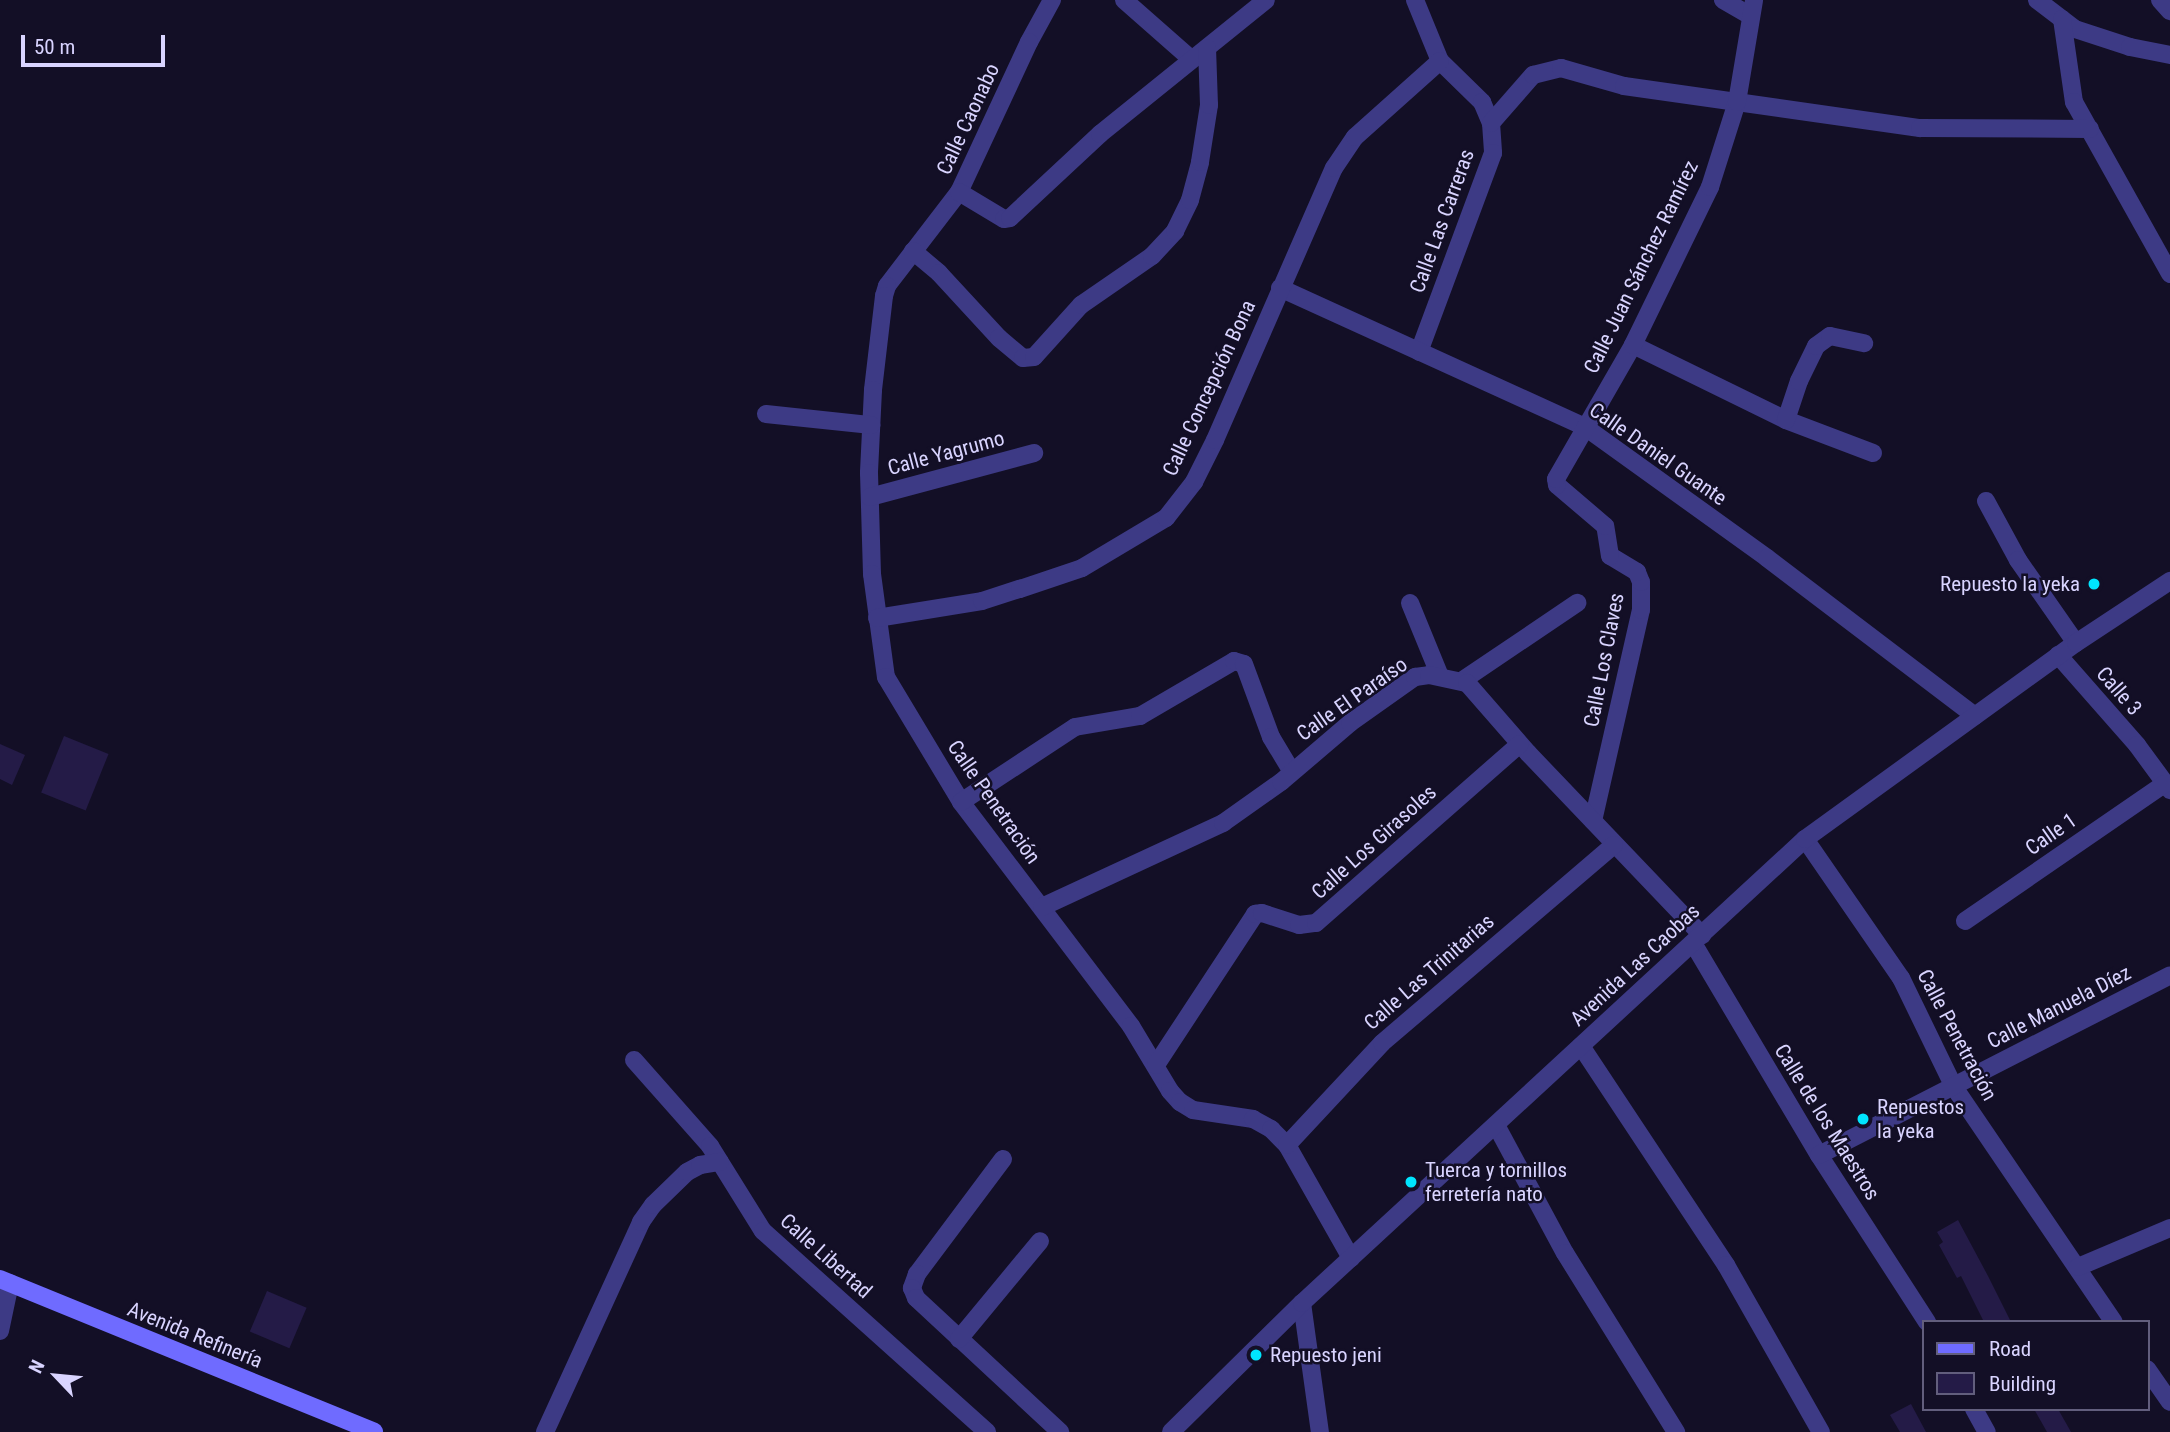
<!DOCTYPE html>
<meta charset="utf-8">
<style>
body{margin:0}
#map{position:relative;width:2170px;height:1432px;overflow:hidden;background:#130f26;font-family:"Roboto Condensed",sans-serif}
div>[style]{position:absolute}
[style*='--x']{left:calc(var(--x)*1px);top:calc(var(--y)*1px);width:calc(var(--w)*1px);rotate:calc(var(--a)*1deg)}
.building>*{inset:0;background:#241b47;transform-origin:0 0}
.minor>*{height:18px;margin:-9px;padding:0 9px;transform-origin:9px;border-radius:9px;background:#3d3a85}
.tertiary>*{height:18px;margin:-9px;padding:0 9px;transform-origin:9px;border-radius:9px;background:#3d3a85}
.secondary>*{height:18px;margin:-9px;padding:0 9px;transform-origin:9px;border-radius:9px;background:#6f6bff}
.dots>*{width:19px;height:19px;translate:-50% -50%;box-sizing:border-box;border:4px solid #130f26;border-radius:50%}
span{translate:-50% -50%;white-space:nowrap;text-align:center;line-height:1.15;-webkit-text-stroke:5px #130f26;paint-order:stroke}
.street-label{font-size:21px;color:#d9d4ff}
.poi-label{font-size:21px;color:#d9d4ff}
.right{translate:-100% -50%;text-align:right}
.left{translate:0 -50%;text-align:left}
.legend{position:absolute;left:1922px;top:1320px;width:228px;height:91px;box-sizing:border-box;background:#130f26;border:2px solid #625e7d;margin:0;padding:9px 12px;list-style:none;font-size:21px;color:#d9d4ff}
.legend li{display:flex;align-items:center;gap:14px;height:35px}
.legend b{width:35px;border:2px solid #625e7d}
.north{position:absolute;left:21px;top:1341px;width:70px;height:70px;-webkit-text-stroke:5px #130f26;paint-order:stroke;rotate:296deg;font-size:19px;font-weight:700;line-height:28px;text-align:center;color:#d9d4ff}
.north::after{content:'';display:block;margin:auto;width:24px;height:32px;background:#d9d4ff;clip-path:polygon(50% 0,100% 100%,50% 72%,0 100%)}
.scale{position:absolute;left:21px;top:35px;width:144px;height:32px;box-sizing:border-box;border:4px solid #d9d4ff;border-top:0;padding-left:9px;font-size:21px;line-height:24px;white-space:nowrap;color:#d9d4ff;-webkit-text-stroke:5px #130f26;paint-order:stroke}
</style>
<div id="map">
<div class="building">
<i style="left:64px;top:736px;width:48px;height:61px;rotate:22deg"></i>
<i style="clip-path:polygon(0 744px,25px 755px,12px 785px,0 779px)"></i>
<i style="clip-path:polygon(1958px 1220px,1988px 1276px,2011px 1322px,1984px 1322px,1961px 1276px,1957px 1278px,1939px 1245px,1943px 1242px,1937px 1232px)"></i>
<i style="left:267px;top:1291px;width:43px;height:44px;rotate:23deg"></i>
<i style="clip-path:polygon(1911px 1404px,1926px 1432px,1900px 1432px,1890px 1415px)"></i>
<i style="clip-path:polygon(2034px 1409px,2058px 1409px,2071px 1432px,2047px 1432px)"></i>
</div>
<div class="minor">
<i style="--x:1052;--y:0;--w:48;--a:118.7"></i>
<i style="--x:1029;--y:42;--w:166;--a:115"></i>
<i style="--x:959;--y:192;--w:118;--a:127.5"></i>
<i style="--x:887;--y:286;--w:10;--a:107"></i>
<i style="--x:884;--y:296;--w:95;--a:96.7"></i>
<i style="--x:873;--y:390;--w:83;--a:92.8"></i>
<i style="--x:869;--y:473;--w:101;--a:88.3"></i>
<i style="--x:872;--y:574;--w:104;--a:82.3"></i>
<i style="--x:886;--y:677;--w:146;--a:59"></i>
<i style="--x:961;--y:802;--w:281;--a:52.8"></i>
<i style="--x:1131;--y:1026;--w:76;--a:59"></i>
<i style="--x:1170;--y:1091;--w:15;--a:48"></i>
<i style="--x:1180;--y:1102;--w:15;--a:32"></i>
<i style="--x:1193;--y:1110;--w:61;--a:8.5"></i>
<i style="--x:1253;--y:1119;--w:21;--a:29"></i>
<i style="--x:1271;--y:1129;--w:23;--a:45"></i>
<i style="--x:1287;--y:1145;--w:130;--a:60.5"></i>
<i style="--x:1124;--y:0;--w:89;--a:41.4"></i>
<i style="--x:1415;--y:0;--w:66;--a:67.7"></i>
<i style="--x:1440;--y:61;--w:59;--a:44.3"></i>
<i style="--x:1482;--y:102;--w:23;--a:67"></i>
<i style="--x:1491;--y:123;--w:30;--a:86"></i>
<i style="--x:1493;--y:153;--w:212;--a:110.4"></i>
<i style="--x:1723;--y:0;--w:32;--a:30"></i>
<i style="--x:2037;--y:0;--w:48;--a:37.3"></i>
<i style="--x:2075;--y:29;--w:58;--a:18.1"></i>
<i style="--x:2130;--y:47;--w:41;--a:11.3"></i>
<i style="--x:2160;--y:0;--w:15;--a:48"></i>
<i style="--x:2062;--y:19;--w:84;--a:81.8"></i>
<i style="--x:2074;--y:102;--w:197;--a:60.8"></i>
<i style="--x:1491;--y:123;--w:64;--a:-48.8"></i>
<i style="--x:1533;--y:75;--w:29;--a:-14"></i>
<i style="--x:1561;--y:68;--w:66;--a:15.9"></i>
<i style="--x:1624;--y:86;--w:299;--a:8.1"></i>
<i style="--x:1920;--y:128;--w:170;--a:0.3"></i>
<i style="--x:959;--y:192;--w:52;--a:31"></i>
<i style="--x:1004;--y:219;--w:6;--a:-9"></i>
<i style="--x:1010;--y:218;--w:123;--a:-43"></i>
<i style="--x:1100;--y:134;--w:213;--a:-38.9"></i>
<i style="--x:913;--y:251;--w:34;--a:40"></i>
<i style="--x:939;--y:273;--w:88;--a:47.3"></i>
<i style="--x:999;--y:338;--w:31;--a:40"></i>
<i style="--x:1023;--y:358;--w:11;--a:-5"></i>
<i style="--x:1034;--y:357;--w:70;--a:-47.9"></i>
<i style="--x:1081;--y:305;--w:86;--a:-34.6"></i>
<i style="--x:1152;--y:256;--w:34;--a:-47"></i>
<i style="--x:1175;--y:231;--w:34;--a:-64"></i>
<i style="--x:1190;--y:200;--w:39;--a:-75"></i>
<i style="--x:1200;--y:162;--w:58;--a:-81"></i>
<i style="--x:1209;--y:105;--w:57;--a:-92"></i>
<i style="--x:1280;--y:288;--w:335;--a:24.5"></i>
<i style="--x:1585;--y:427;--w:224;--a:35.7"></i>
<i style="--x:1767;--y:558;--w:261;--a:37.2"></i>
<i style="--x:1633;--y:345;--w:170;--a:26.1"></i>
<i style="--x:1786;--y:420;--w:93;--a:20.8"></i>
<i style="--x:766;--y:414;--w:106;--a:6"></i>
<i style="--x:1786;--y:420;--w:41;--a:-71.6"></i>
<i style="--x:1799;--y:381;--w:39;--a:-64"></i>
<i style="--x:1816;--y:346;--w:17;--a:-36"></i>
<i style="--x:1830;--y:336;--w:35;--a:12"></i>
<i style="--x:870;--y:497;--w:170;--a:-15"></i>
<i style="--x:1986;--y:501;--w:67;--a:61.5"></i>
<i style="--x:2018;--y:560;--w:101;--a:55.1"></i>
<i style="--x:1410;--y:603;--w:79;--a:67.7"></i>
<i style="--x:877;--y:618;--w:106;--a:-9.2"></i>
<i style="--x:982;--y:601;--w:40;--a:-18"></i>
<i style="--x:1020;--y:589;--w:65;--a:-18.7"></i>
<i style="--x:1082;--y:568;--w:98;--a:-30.8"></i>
<i style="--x:1166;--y:518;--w:46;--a:-52.1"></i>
<i style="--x:1194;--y:482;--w:47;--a:-63.4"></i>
<i style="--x:1215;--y:440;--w:297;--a:-66.4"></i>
<i style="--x:1334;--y:168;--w:37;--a:-56"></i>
<i style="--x:1355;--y:137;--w:114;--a:-41.8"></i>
<i style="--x:2058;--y:655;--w:120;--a:48.7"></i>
<i style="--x:2137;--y:745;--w:56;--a:53.7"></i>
<i style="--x:1463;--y:680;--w:138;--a:-34"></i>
<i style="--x:961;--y:802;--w:136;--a:-33.3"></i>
<i style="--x:1075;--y:727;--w:66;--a:-9.6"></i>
<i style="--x:1140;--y:716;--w:109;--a:-30.3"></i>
<i style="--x:1234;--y:661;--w:10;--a:17"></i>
<i style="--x:1244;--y:664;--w:78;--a:69.7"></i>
<i style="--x:1271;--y:737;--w:39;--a:59"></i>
<i style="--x:1593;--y:821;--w:216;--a:-77.2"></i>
<i style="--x:1641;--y:610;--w:28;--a:-90"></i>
<i style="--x:1641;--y:582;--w:11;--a:-112"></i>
<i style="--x:1637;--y:572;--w:31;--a:-149"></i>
<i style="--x:1610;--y:556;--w:30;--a:-99"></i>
<i style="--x:1605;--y:526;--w:63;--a:-139.5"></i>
<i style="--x:1557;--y:485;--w:6;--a:-99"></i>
<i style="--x:1556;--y:479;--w:155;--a:-60.1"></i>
<i style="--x:1633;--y:345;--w:176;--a:-64"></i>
<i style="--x:1710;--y:187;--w:89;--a:-72.4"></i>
<i style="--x:1737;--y:102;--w:103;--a:-80.5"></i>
<i style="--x:1805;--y:839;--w:169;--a:55.4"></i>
<i style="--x:1901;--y:978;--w:121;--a:64.1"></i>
<i style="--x:1954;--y:1087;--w:284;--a:55.8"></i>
<i style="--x:1042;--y:907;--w:200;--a:-24.9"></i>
<i style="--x:1223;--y:823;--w:71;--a:-35.3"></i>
<i style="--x:1281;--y:782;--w:91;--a:-40.5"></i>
<i style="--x:1350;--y:723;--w:80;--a:-35.3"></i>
<i style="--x:1415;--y:677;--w:14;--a:-8"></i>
<i style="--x:1429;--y:675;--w:39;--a:12"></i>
<i style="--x:1467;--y:683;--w:93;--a:48.9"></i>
<i style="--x:1528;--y:753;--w:252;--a:46.3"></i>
<i style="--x:1965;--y:921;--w:242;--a:-34.5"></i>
<i style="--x:1693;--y:943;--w:247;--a:59.3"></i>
<i style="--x:1819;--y:1155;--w:199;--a:57.1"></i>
<i style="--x:1581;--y:1046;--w:263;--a:56.5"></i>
<i style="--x:1726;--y:1265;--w:192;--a:60.4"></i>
<i style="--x:634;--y:1060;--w:115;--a:48.5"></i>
<i style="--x:710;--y:1146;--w:100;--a:58.1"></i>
<i style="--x:763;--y:1231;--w:301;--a:41.9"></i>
<i style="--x:1156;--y:1065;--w:181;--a:-56.7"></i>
<i style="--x:1255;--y:914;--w:7;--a:-8"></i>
<i style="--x:1262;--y:913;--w:39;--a:18"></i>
<i style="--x:1299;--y:925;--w:17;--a:-7"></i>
<i style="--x:1316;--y:923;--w:271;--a:-41.3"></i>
<i style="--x:1496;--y:1125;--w:145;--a:61.7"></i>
<i style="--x:1565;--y:1253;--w:211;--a:58.2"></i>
<i style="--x:1287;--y:1145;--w:139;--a:-47"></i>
<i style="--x:1382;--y:1043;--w:305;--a:-40.5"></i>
<i style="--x:1819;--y:1155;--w:394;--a:-27.1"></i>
<i style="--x:1003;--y:1159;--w:144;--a:126.8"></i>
<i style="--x:917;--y:1274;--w:15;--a:110"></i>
<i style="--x:912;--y:1288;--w:11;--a:68"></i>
<i style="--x:916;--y:1298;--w:197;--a:42.9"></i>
<i style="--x:2078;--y:1267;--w:100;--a:-23"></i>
<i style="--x:1302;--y:1303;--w:130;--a:82.1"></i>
<i style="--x:0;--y:1331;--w:49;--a:-78.2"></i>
<i style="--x:959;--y:1339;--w:127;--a:-50.4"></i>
<i style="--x:2147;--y:1369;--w:40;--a:55.1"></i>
<i style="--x:1974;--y:1409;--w:26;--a:61"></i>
<i style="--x:545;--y:1432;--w:231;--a:-65.4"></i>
<i style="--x:641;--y:1222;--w:21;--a:-55"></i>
<i style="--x:653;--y:1205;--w:47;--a:-44.1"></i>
<i style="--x:687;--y:1172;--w:15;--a:-28"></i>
<i style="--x:700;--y:1165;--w:20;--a:-9"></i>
</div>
<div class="tertiary">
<i style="--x:1171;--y:1432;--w:184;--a:-44.6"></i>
<i style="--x:1302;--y:1303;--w:684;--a:-42.69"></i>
<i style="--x:1805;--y:839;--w:334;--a:-35.9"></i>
<i style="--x:2076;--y:643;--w:113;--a:-33.4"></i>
</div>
<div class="secondary">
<i style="--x:0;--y:1279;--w:404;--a:22.2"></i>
</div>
<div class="dots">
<i style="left:2094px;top:584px;background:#00e5ff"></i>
<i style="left:1863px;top:1119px;background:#00e5ff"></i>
<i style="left:1411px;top:1182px;background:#00e5ff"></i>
<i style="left:1256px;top:1355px;background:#00e5ff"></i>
</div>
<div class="street-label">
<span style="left:968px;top:119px;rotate:-65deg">Calle Caonabo</span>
<span style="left:1442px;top:221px;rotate:-70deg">Calle Las Carreras</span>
<span style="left:1641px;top:267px;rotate:-64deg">Calle Juan Sánchez Ramírez</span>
<span style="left:1209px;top:388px;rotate:-65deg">Calle Concepción Bona</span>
<span style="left:946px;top:453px;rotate:-15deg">Calle Yagrumo</span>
<span style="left:1658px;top:454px;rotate:35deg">Calle Daniel Guante</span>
<span style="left:1604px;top:660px;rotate:-79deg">Calle Los Claves</span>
<span style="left:2119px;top:691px;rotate:49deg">Calle 3</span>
<span style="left:1352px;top:699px;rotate:-35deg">Calle El Paraíso</span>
<span style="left:994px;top:802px;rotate:55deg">Calle Penetración</span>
<span style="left:2051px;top:834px;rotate:-35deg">Calle 1</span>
<span style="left:1374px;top:842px;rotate:-42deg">Calle Los Girasoles</span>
<span style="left:1635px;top:965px;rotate:-43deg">Avenida Las Caobas</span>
<span style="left:1429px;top:972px;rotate:-41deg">Calle Las Trinitarias</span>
<span style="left:2059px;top:1007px;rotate:-27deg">Calle Manuela Díez</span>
<span style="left:1957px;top:1035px;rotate:62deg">Calle Penetración</span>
<span style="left:1827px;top:1122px;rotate:58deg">Calle de los Maestros</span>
<span style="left:826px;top:1256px;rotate:42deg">Calle Libertad</span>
<span style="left:195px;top:1335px;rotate:22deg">Avenida Refinería</span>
</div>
<div class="poi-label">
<span class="right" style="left:2080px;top:584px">Repuesto la yeka</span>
<span class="left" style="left:1877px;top:1119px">Repuestos<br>la yeka</span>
<span class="left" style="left:1425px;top:1182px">Tuerca y tornillos<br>ferretería nato</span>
<span class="left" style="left:1270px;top:1355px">Repuesto jeni</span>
</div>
<ul class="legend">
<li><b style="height:9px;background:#6f6bff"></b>Road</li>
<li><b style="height:19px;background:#241b47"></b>Building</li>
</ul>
<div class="north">N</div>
<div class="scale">50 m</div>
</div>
